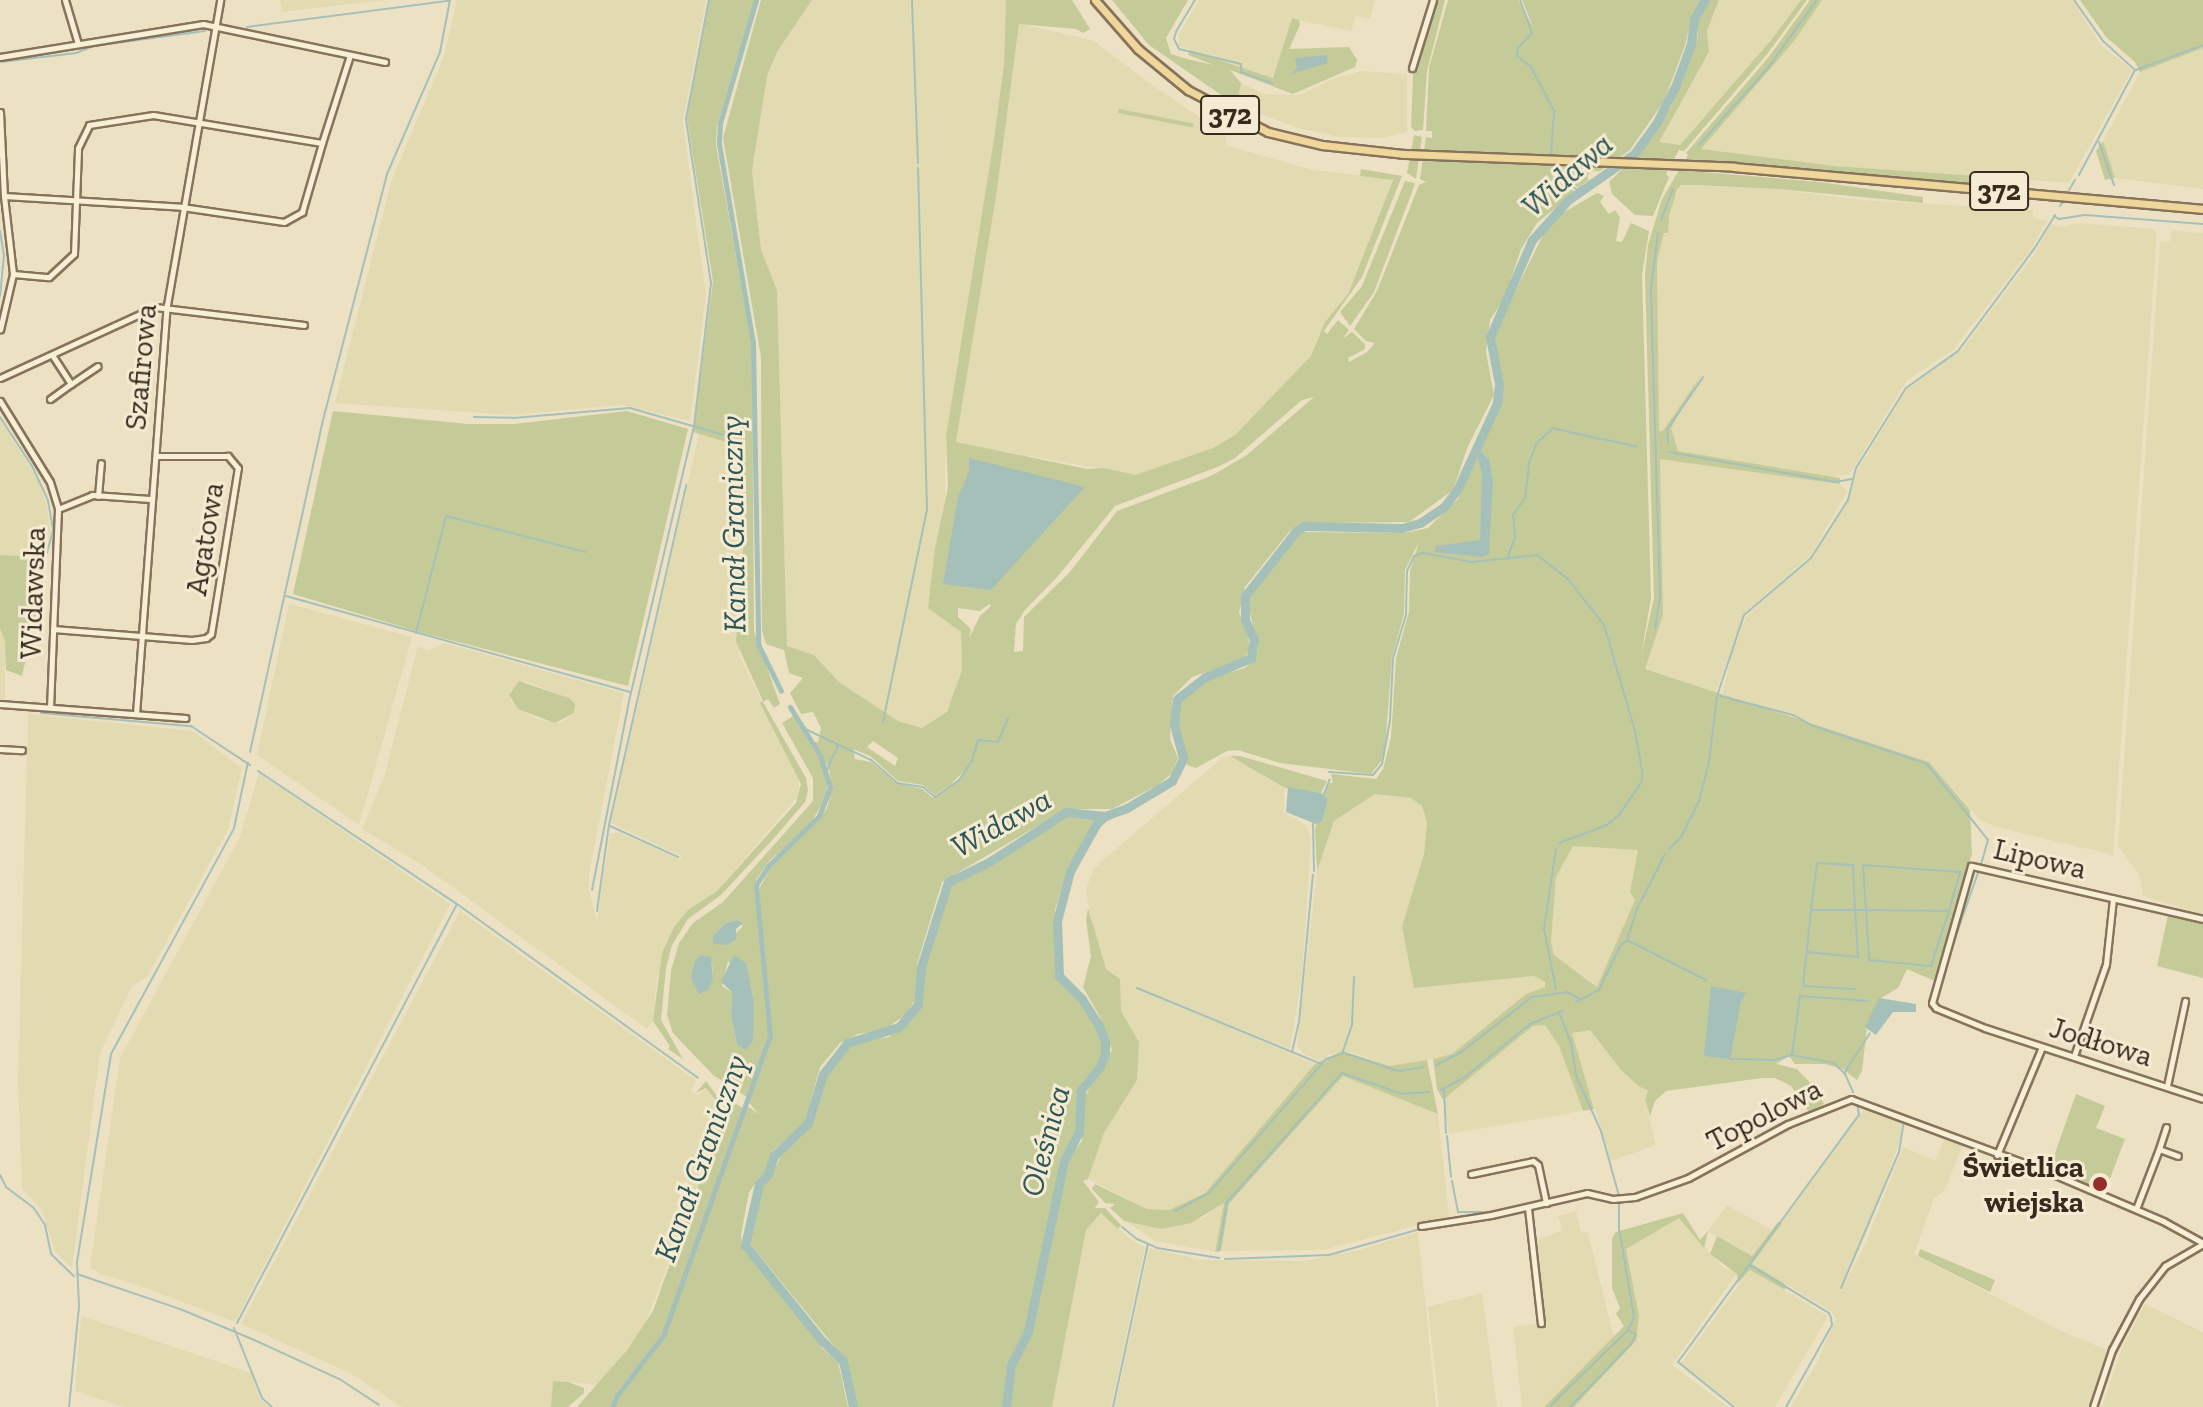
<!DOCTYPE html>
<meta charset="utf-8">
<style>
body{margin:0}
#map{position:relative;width:2203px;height:1407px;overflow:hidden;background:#ede1c3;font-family:"Zilla Slab",serif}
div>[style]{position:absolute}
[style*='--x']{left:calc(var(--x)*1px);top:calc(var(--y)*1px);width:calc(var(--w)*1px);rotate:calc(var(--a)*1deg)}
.farmland>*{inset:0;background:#e2dbb1}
.green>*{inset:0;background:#c4cb98;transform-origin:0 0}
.water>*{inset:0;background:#a5c0b9}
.stream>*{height:2px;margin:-1px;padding:0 1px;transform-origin:1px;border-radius:1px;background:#a5c0b9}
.canal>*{height:5px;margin:-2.5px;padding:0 2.5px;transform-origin:2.5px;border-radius:2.5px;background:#a5c0b9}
.river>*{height:9px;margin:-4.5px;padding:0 4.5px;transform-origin:4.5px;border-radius:4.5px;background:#a5c0b9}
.roads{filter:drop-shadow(2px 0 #87735b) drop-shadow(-2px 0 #87735b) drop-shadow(0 2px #87735b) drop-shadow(0 -2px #87735b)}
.minor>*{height:5px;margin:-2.5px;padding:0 2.5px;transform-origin:2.5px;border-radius:2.5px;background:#f8efd7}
.major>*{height:7px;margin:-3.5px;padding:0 3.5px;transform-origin:3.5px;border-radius:3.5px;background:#efd79c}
.dots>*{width:22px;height:22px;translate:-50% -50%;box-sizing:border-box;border:4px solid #f5ebd3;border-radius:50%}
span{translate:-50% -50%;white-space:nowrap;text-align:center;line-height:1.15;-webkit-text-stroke:6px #f5ebd3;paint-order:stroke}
.shield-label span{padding:2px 6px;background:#f5ebd3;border:2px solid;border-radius:6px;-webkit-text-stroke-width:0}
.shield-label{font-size:28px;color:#372b1e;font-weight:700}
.street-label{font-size:30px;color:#372b1e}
.poi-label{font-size:30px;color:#372b1e;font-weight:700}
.right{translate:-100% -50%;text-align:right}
.water-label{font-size:32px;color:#2e5655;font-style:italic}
</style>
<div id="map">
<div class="farmland">
<i style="clip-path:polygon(280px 0,385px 0,282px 12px)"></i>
<i style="clip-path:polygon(457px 0,706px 0,683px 122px,706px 295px,690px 421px,622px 405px,511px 415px,335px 403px,391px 182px,444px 56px)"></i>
<i style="clip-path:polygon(812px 0,1006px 0,1004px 64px,994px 139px,946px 436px,945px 497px,928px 608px,961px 632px,962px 670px,947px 712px,927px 727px,914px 728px,898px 721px,839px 682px,814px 655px,787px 647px,777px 290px,761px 250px,752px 171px,767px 76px,777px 52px)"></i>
<i style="clip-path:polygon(1199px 0,1375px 0,1370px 19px,1355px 16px,1352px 31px,1292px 19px,1273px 78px,1178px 46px,1179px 34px)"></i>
<i style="clip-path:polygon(1719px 0,1801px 0,1772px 39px,1680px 145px,1658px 142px,1709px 53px,1707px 31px)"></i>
<i style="clip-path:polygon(1822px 0,2072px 0,2101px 45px,2132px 70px,2069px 183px,1834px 166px,1700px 149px,1795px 40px)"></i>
<i style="clip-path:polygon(1019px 23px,1094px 41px,1154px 86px,1217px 129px,1226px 131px,1226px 144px,1231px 147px,1313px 170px,1393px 179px,1348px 294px,1325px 322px,1311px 356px,1235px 435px,1213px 448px,1135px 475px,955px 443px,997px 190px)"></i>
<i style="clip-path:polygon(2203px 48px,2203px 189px,2115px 178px,2103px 141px,2140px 72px)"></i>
<i style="clip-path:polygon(1361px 71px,1407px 74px,1407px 132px,1382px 138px,1340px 137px,1302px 129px,1237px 106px,1241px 83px,1265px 94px,1300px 95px,1332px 79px)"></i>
<i style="clip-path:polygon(1681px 185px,1777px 189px,1861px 200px,2033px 210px,2033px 218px,2047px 221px,2029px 252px,1953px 350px,1907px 380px,1850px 474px,1829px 478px,1678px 451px,1671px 428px,1704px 376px,1663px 432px,1659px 431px,1657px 262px,1673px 201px)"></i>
<i style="clip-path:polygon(2080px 223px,2153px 229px,2157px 234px,2113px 855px,1993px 826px,1979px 819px,1929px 762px,1722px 694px,1732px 652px,1747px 615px,1813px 557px,1848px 502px,1857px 471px,1907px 389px,1963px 348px,2033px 256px,2051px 224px,2060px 227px)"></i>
<i style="clip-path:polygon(2172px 231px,2203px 233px,2203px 914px,2143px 896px,2139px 874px,2118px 846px,2160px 242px,2170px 241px)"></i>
<i style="clip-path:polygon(0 419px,38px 480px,47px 506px,50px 530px,45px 557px,0 555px)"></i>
<i style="clip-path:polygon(evenodd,699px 434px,742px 447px,745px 520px,735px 624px,740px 657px,798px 774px,800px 794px,717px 891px,688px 910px,657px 978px,653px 1021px,647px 1029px,422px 865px,362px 829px,384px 777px,418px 646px,428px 651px,444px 643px,624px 693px,589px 874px,589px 891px,597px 921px,610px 834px,618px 832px,681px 860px,681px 856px,611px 823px,699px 434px,524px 681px,569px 698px,575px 705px,574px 713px,560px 723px,538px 719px,518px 709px,510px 699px,510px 691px,524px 681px)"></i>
<i style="clip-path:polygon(1663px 457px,1840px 484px,1847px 491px,1811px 555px,1745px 612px,1716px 692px,1645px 669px,1663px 615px,1659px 459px)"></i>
<i style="clip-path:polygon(289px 604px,412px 637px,359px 825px,257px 755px)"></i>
<i style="clip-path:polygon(0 629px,5px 641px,5px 703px,0 703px)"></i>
<i style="clip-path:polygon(28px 714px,193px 731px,242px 768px,228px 830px,147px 977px,132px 986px,100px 1053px,72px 1268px,55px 1252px,42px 1210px,22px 1189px,18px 1082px)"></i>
<i style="clip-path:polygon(1230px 756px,1284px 786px,1284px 813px,1306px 825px,1311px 839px,1302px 976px,1290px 1049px,1172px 1002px,1315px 1064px,1205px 1193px,1169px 1210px,1147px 1209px,1088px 1179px,1104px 1133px,1136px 1080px,1139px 1043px,1121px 1011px,1120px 979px,1106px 969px,1092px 929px,1086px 889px,1094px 868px,1222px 758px)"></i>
<i style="clip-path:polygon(259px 773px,450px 904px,235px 1322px,135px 1284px,100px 1274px,90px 1267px,120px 1058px,240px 837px)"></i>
<i style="clip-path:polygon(1375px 794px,1411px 798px,1422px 806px,1427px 822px,1424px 854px,1403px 927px,1414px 987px,1534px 976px,1542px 979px,1546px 987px,1526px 994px,1452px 1054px,1407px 1065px,1390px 1066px,1351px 1052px,1329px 1055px,1321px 1061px,1305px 1055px,1297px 1046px,1317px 871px,1334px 821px)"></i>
<i style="clip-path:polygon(1573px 846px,1638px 850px,1630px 892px,1635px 900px,1598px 987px,1554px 955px,1551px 942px,1556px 877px)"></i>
<i style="clip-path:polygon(460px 911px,693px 1078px,696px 1080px,691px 1091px,698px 1095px,706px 1088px,720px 1111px,717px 1133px,644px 1328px,598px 1385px,554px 1381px,551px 1407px,402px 1407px,350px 1373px,241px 1324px)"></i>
<i style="clip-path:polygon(1545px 1025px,1559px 1046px,1583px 1111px,1449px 1134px,1443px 1100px,1533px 1026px)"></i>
<i style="clip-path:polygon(1590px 1030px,1621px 1070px,1649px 1090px,1645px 1100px,1656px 1145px,1611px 1161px,1571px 1033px)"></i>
<i style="clip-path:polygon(1344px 1075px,1438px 1114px,1449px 1217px,1323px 1250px,1221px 1251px,1229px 1205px)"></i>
<i style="clip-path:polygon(1865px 1108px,1901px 1122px,1902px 1135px,1870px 1223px,1841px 1290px,1865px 1245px,1903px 1147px,1935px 1161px,1945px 1138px,1963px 1145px,1944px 1191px,1934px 1198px,1914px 1254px,2061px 1331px,2107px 1350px,2088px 1407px,1791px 1407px,1817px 1362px,1836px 1319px,1831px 1311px,1752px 1264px)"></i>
<i style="clip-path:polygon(1225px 1202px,1215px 1252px,1155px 1241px,1124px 1220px,1162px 1229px,1204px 1217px)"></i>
<i style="clip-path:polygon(1727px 1205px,1772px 1230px,1752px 1256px,1708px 1231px)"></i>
<i style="clip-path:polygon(1576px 1211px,1581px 1232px,1588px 1232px,1614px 1337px,1544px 1407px,1522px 1407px,1513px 1327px,1544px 1323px,1534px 1241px,1562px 1231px,1558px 1216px)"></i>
<i style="clip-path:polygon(1101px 1213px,1135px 1243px,1145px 1247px,1111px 1407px,1052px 1407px,1086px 1230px)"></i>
<i style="clip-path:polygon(1679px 1217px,1723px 1267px,1737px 1273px,1672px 1365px,1728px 1407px,1574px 1407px,1636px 1341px,1639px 1316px,1626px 1249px)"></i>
<i style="clip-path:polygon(1418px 1232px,1436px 1407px,1115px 1407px,1149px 1248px,1202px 1260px,1303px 1261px,1355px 1251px)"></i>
<i style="clip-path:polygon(1750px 1270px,1828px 1316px,1775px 1407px,1737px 1407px,1681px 1363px)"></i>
<i style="clip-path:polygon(1482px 1293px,1497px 1407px,1439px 1407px,1428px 1307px)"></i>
<i style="clip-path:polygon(2145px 1304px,2203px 1332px,2203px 1407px,2102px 1407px,2121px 1350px)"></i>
<i style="clip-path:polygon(81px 1316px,251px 1373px,260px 1399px,269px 1407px,123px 1407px,75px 1391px)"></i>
</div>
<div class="green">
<i style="clip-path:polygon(709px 0,755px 0,717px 126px,716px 145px,752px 345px,754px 631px,780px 704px,774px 708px,768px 699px,763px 702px,806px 778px,808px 791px,805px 802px,775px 837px,721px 895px,688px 919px,672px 945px,666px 968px,661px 1020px,683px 1059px,668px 1049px,670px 1046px,653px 1021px,662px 953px,674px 927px,688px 910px,717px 891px,796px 803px,801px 784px,760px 703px,763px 701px,736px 642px,745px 520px,742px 447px,693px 432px,713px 281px,687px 118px)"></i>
<i style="clip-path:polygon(evenodd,761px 0,812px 0,777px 52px,767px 76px,752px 171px,761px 250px,777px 290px,787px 646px,814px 655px,839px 682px,898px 721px,922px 728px,947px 712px,962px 670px,961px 632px,928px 608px,935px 548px,948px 487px,946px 436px,994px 139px,1004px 64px,1006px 0,1072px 0,1090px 29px,1083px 33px,1076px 29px,1019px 24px,997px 190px,956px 442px,1087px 469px,1105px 468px,1135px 475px,1213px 448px,1235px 435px,1311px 356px,1325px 322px,1348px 294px,1393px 180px,1360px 176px,1361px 169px,1402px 176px,1362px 277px,1324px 331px,1327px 334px,1338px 320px,1349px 330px,1343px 338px,1352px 332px,1365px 344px,1365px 349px,1348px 358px,1349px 362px,1367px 352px,1375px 343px,1366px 341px,1354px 329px,1377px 291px,1419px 185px,1426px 182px,1420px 179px,1426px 137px,1432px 138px,1432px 131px,1426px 131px,1429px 68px,1448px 0,1518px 0,1533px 27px,1522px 0,1701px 0,1691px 17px,1686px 43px,1664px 101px,1630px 150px,1600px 171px,1593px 171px,1587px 176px,1589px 180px,1578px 188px,1560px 172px,1554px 173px,1561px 184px,1575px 192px,1537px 223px,1521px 249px,1505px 297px,1490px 320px,1486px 352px,1494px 395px,1468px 446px,1453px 490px,1409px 522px,1316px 523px,1300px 524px,1289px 532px,1245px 587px,1239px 613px,1248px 636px,1250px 652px,1240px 660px,1192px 677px,1173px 696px,1170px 739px,1178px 758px,1172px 773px,1158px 785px,1112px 809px,1066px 809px,942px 882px,917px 964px,917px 995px,908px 1013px,884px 1030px,858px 1034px,840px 1043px,820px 1067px,805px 1122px,773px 1151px,766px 1170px,749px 1192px,741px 1235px,743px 1250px,772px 1281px,823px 1349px,838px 1362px,848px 1407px,613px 1407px,617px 1396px,664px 1339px,747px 1106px,759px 1114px,749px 1103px,772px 1030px,759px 889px,771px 867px,818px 821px,827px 808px,832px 787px,829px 768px,814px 742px,818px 742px,821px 728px,813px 712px,801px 714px,790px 693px,803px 678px,789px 673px,784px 650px,766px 644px,762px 631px,761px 357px,723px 138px,761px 0,1314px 397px,1247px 455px,1211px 476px,1117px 511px,1070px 572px,1024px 617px,1023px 651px,1014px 652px,1016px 624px,1025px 610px,1058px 576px,1115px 506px,1220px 466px,1235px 458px,1302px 400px,1314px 397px,761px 0,989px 604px,991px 606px,980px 616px,969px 638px,971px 629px,958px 617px,958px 608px,980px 611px,989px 604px,761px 0,873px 741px,898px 758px,895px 766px,867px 747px,873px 741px,761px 0,853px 749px,870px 756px,898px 781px,923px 785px,935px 795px,949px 786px,969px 766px,959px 781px,933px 798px,922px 789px,896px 783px,871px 762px,855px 759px,853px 749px)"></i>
<i style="clip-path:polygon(1112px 0,1188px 0,1166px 38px,1171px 54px,1187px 59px,1214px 65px,1188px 55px,1190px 50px,1273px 78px,1292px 18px,1299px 20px,1300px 25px,1289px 49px,1349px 47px,1357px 60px,1355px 67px,1293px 94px,1230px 70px,1241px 83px,1237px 106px,1149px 45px)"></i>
<i style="clip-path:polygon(1434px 0,1445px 0,1427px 71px,1423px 130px,1415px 131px,1411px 127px,1413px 75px)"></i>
<i style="clip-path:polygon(1709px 0,1719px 0,1707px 31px,1709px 52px,1659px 142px,1680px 145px,1772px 39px,1801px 0,1807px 0,1768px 53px,1684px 151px,1679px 150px,1666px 174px,1669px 177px,1653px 216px,1635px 215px,1612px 194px,1609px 182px,1639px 153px,1671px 107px,1698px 35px,1697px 21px)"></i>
<i style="clip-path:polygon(evenodd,1810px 0,1822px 0,1795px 40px,1701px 149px,1834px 166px,2021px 179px,2021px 188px,1690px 160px,1690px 171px,1820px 182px,1923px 197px,1923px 203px,1777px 189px,1694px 185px,1681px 185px,1677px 190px,1669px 216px,1668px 233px,1664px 233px,1657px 262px,1659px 431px,1663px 431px,1702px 374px,1671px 428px,1678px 451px,1840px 478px,1840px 484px,1660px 459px,1663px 615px,1645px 669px,1929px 762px,1970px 810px,1972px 854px,1935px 981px,1907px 969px,1898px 988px,1881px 998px,1867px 1027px,1862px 1071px,1857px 1080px,1843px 1069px,1825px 1064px,1795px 1064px,1789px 1056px,1776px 1064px,1797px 1069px,1815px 1088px,1824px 1104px,1809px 1112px,1791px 1086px,1775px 1078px,1762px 1078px,1666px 1091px,1655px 1101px,1650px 1116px,1645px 1100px,1648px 1090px,1640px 1087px,1621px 1070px,1590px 1030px,1572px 1033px,1594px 1109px,1583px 1111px,1559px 1046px,1545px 1025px,1533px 1026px,1443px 1100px,1437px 1089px,1433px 1059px,1452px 1054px,1526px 994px,1545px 987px,1545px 982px,1534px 976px,1414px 988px,1402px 927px,1424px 854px,1427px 822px,1422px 806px,1411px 798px,1375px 794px,1334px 821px,1317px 871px,1315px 830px,1316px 824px,1322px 822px,1328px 799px,1323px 796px,1329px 783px,1333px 783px,1331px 774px,1376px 779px,1383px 769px,1391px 738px,1396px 658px,1409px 612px,1410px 571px,1419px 542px,1405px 570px,1404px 614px,1392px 657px,1385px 748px,1381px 761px,1371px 774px,1280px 763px,1238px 750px,1227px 751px,1196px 768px,1187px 765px,1178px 730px,1181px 702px,1193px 690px,1217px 676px,1245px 668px,1256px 658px,1258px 648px,1248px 604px,1253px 591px,1301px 532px,1404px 533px,1428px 528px,1458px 499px,1503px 392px,1495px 337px,1503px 316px,1546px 229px,1559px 215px,1597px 193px,1604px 196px,1600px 202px,1609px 214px,1615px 210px,1620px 217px,1616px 241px,1622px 242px,1631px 223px,1649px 231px,1642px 275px,1651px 598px,1641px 657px,1654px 598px,1645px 275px,1648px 245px,1662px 199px,1688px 155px,1686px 153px,1768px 58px,1810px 0,1573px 846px,1638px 850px,1630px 892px,1635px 900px,1597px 987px,1554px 955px,1551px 942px,1556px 877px,1573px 846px)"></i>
<i style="clip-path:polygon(2080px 0,2203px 0,2203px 48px,2140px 72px,2135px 62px,2106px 37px)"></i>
<i style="left:1119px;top:109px;width:76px;height:4px;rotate:11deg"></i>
<i style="clip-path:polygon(1414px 135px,1422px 137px,1416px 179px,1407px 173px)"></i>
<i style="clip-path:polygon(2103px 141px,2115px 178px,2105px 180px,2096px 151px)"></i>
<i style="clip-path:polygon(1405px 181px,1415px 183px,1412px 192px,1374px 292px,1350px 326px,1340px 312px,1362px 286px)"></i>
<i style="clip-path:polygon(333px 411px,468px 424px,514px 424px,627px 411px,688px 429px,628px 686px,423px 633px,293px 594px)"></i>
<i style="clip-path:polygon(0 555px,45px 557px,41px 594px,22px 676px,6px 670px,5px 641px,0 629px)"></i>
<i style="clip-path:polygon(519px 681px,569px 698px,575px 704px,574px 713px,555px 723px,518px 709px,509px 695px)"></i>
<i style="clip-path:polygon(evenodd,793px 716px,821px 761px,827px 777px,827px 795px,808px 828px,770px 860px,756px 880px,769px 1035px,747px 1097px,713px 1075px,673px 1033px,667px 1015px,671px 971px,679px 943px,693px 923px,723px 902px,813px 801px,813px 778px,782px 723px,793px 716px,736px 920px,743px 926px,735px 934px,713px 936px,724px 924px,736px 920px,793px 716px,728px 961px,748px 983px,754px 1003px,737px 1044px,731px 1016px,732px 992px,722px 986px,728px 961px,793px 716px,712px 962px,713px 979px,709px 989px,691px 979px,695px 969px,712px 962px)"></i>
<i style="clip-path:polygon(1230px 756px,1240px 756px,1327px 781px,1321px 793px,1285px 788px)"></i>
<i style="clip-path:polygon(1070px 814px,1099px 818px,1068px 866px,1055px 910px,1055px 973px,1091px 1018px,1101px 1036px,1103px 1051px,1099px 1064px,1083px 1081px,1077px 1093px,1078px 1126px,1063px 1160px,1023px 1339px,1010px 1362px,1003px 1407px,856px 1407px,844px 1358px,751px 1245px,748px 1240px,757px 1194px,771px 1177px,783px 1152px,801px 1137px,813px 1121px,822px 1082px,841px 1053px,860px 1042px,889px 1037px,914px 1016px,924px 996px,925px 962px,953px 883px,994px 865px,1026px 840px)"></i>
<i style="clip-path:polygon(1088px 908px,1106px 969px,1120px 979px,1121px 1011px,1139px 1042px,1137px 1080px,1104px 1133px,1088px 1179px,1083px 1181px,1099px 1202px,1095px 1208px,1105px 1208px,1121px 1225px,1118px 1229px,1101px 1213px,1086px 1230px,1052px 1407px,1008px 1407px,1014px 1363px,1028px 1337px,1071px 1155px,1082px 1141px,1082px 1101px,1112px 1050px,1101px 1019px,1083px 987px,1091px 956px,1086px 920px)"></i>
<i style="clip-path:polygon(2168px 915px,2203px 923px,2203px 978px,2157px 966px)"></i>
<i style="clip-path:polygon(1342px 1051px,1390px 1066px,1427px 1060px,1438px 1114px,1343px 1076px,1229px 1204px,1221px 1251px,1215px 1252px,1224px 1203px,1191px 1223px,1162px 1229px,1124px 1221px,1110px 1208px,1115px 1204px,1105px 1203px,1092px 1189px,1095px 1184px,1147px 1209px,1169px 1210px,1205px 1193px,1315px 1064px)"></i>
<i style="clip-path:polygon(706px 1081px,720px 1100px,723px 1121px,728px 1121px,726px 1098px,743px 1108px,663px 1334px,616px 1393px,610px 1407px,577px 1407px,627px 1350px,653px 1311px,717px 1133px,720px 1111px,715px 1100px,706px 1088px,696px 1093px)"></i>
<i style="clip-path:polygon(2076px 1094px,2105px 1106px,2096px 1128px,2125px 1139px,2105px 1192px,2049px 1170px)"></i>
<i style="clip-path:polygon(1683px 1213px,1700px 1240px,1708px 1231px,1704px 1248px,1679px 1218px,1626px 1249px,1639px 1316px,1636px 1341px,1574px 1407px,1544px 1407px,1624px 1326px,1616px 1314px,1620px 1308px,1612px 1288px,1612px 1238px,1616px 1232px)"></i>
<i style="clip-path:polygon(1778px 1222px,1782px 1223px,1752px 1264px,1785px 1284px,1785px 1290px,1750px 1270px,1738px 1283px,1737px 1274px,1710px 1254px,1717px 1236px,1752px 1256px)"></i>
<i style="clip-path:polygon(1920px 1249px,1995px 1280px,1990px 1292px,1918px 1256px)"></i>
<i style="clip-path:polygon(553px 1381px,568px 1382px,584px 1388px,584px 1393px,568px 1407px,551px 1407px)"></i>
</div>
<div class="water">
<i style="clip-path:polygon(1327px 55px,1328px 63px,1291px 74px,1297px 69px,1295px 58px)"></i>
<i style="clip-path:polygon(1475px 447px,1489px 459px,1493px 482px,1489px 554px,1482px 557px,1435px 552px,1436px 546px,1480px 540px,1482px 473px)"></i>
<i style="clip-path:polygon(969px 458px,1085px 487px,991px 590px,943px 584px,958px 497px,969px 472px)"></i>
<i style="clip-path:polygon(1288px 787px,1321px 793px,1328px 799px,1322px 822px,1316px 824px,1286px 812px)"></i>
<i style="clip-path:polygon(736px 920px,743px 923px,736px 929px,736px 939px,728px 945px,713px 944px,713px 936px,724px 924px)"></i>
<i style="clip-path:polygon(700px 955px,711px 957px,713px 979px,709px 989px,699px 994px,691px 979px,695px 961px)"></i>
<i style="clip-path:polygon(734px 955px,746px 963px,754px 1003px,753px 1041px,746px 1050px,737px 1044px,731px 1016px,732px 992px,721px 982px)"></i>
<i style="clip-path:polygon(1711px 986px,1746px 993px,1741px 1002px,1730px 1059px,1704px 1056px)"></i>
<i style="clip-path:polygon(1879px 998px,1916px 1004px,1916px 1012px,1893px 1012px,1876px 1035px,1865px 1027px)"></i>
</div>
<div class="stream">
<i style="--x:912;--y:0;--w:163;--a:87.9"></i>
<i style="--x:1195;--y:0;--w:37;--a:121"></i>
<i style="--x:1176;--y:32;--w:7;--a:106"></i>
<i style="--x:1174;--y:39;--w:11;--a:63"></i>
<i style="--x:1179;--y:49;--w:64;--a:13.6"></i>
<i style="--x:1241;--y:64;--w:8;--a:90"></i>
<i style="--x:1241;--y:72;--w:33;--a:20"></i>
<i style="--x:1520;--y:0;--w:35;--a:70"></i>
<i style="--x:1532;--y:33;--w:21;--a:133"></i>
<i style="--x:1518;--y:48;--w:8;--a:97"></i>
<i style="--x:1517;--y:56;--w:18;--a:38"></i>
<i style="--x:1531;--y:67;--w:50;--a:62.4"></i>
<i style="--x:1554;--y:111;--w:45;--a:93.8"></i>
<i style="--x:2074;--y:0;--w:50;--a:54.7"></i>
<i style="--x:2103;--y:41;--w:43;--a:42.2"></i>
<i style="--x:2135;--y:70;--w:119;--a:118.1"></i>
<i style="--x:247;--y:27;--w:203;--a:-7.4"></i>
<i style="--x:0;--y:62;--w:77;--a:-6.8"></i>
<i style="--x:76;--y:53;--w:18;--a:-22"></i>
<i style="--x:93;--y:46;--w:113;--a:-7.6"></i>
<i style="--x:2136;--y:70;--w:72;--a:-20.5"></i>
<i style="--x:2099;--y:142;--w:46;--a:70.8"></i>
<i style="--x:1699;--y:145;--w:102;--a:-48.2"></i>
<i style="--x:1767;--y:69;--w:85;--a:-54.1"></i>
<i style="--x:1554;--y:162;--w:23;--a:61"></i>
<i style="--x:1565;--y:182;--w:19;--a:32"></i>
<i style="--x:2069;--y:190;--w:12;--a:-59"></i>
<i style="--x:2060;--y:206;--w:5;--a:-53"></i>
<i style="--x:2054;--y:216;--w:6;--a:31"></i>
<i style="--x:2059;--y:219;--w:26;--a:-9"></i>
<i style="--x:2085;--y:215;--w:118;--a:4.4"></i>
<i style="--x:1661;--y:220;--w:33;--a:-69"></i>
<i style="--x:0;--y:231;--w:24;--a:81"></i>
<i style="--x:4;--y:255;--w:41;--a:95.6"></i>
<i style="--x:0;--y:417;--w:59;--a:56.9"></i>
<i style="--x:32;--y:466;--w:38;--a:65"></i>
<i style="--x:48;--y:501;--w:29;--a:80"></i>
<i style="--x:53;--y:530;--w:24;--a:105"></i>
<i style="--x:474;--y:417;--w:39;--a:1"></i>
<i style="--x:513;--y:418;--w:117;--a:-4.9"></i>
<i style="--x:630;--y:408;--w:105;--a:16"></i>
<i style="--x:1602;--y:439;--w:35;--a:12"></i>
<i style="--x:1668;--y:443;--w:13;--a:-94"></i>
<i style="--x:1667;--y:430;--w:64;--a:-55.8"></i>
<i style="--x:1669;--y:452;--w:169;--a:10.2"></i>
<i style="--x:1835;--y:482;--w:17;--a:-10"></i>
<i style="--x:1507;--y:559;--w:23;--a:-70"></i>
<i style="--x:1515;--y:537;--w:22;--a:-95"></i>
<i style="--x:1513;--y:515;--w:21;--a:-55"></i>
<i style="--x:1525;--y:498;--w:38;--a:-83"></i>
<i style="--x:1530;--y:460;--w:18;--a:-68"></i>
<i style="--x:1537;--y:443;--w:22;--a:-43"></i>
<i style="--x:1553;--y:428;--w:48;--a:13.2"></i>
<i style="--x:286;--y:596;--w:357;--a:15.6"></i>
<i style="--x:1655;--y:628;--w:31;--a:-81"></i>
<i style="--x:1660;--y:597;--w:309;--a:-91.7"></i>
<i style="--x:1651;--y:288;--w:55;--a:-82.7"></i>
<i style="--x:416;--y:633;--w:121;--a:-75.6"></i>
<i style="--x:446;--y:516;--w:144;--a:14.5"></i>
<i style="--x:1720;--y:696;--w:75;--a:14.6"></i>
<i style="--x:1793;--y:715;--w:21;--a:29"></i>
<i style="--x:1811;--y:725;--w:122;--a:18.6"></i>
<i style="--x:1927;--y:764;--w:97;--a:51.2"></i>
<i style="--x:1988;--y:840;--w:26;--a:106"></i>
<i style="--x:41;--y:713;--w:151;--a:5"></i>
<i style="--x:191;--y:726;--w:71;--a:33.5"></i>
<i style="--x:883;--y:722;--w:217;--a:-78.3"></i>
<i style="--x:927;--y:510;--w:342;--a:-91.5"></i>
<i style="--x:803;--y:728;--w:75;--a:25.2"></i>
<i style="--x:871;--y:760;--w:35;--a:41"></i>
<i style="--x:897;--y:783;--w:26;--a:9"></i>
<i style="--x:923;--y:787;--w:16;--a:40"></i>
<i style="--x:935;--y:797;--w:29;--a:-35"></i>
<i style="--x:959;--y:780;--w:23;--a:-56"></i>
<i style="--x:972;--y:761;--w:22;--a:-74"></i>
<i style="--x:978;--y:740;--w:20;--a:6"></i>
<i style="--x:998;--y:742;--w:26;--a:-67"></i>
<i style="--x:250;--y:752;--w:340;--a:-77.6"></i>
<i style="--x:323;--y:420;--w:254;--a:-75.4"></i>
<i style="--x:387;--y:174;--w:133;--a:-66.5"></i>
<i style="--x:440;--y:52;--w:53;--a:-79.1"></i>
<i style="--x:827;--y:770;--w:27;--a:-66"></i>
<i style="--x:258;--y:771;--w:239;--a:33.8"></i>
<i style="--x:457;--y:904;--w:297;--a:35.8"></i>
<i style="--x:1329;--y:772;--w:44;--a:3.9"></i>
<i style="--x:1373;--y:775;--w:14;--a:-51"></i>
<i style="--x:1382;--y:764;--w:45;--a:-79.7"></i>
<i style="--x:1390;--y:720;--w:62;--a:-87.2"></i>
<i style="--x:1393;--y:658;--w:45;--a:-73.2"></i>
<i style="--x:1406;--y:615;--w:44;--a:-88.7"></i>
<i style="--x:1407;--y:571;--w:17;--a:-65"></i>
<i style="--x:1414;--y:556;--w:9;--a:-18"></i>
<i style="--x:1423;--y:553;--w:50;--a:10.4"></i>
<i style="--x:1472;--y:562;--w:65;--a:-6.1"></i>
<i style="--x:1537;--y:555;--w:39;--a:38"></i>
<i style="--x:1568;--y:579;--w:58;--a:52"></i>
<i style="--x:1604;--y:625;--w:110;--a:73.7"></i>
<i style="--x:1635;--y:731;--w:40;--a:80"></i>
<i style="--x:1642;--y:770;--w:11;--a:90"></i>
<i style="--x:1642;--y:781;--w:40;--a:124"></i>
<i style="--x:1620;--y:814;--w:17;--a:140"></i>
<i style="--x:1607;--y:825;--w:51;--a:159.4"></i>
<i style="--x:1323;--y:796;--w:18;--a:-68"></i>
<i style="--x:1313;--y:823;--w:48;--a:88.8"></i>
<i style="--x:610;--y:826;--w:75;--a:24.5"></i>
<i style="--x:1669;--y:849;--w:17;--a:-45"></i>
<i style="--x:1681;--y:837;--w:40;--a:-63.4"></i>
<i style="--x:1699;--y:801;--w:40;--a:-75.6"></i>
<i style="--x:1709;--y:762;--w:66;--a:-83.1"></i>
<i style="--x:1717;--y:696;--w:85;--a:-71.6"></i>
<i style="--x:1744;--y:615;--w:88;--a:-40.4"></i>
<i style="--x:1811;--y:558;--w:69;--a:-57.5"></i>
<i style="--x:1848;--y:500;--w:33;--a:-76"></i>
<i style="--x:1856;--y:468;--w:94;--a:-58"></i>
<i style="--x:1906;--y:388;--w:64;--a:-35.4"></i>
<i style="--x:1958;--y:351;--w:127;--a:-53.3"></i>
<i style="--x:2034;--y:249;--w:40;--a:-58"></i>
<i style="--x:1665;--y:854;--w:62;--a:117"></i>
<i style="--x:1637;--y:909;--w:33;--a:108"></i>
<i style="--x:1627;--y:940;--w:89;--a:26.9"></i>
<i style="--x:592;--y:890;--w:197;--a:-78.9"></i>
<i style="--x:630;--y:697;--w:278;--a:-76.7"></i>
<i style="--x:694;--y:426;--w:144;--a:-83.2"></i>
<i style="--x:711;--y:283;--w:166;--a:-98.7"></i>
<i style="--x:686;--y:119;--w:121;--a:-79.1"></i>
<i style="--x:597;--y:911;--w:87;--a:-82.1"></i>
<i style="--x:609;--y:825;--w:349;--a:-77.2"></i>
<i style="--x:1811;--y:911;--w:75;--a:96.1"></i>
<i style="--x:1803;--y:986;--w:52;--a:3.3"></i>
<i style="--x:1951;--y:950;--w:85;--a:-70.7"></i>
<i style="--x:1807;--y:952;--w:51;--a:5.6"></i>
<i style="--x:1858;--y:957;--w:47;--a:-93.7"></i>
<i style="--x:1855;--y:910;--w:45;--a:-92.5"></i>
<i style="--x:1853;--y:865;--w:36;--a:-177"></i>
<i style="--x:1817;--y:863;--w:47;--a:97.3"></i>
<i style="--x:1811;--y:910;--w:55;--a:0"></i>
<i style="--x:1866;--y:910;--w:83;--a:0.7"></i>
<i style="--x:1949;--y:911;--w:41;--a:-74.2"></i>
<i style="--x:1960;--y:872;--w:97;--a:-175.9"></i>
<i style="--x:1863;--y:865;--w:45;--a:86.2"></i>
<i style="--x:1866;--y:910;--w:50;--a:86.6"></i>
<i style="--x:1869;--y:960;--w:62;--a:5.5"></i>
<i style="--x:1931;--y:966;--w:58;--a:-71.9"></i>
<i style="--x:1943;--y:973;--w:18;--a:-68"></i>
<i style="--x:1137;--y:988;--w:199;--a:22.4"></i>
<i style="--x:1556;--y:989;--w:61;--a:-101.3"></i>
<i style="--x:1544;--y:929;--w:81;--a:-81.5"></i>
<i style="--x:1576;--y:1002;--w:26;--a:-28"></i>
<i style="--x:1599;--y:990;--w:49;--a:-64.5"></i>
<i style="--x:1620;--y:946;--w:8;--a:-40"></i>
<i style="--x:1559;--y:1013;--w:32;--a:68"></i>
<i style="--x:1571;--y:1043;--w:33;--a:81"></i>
<i style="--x:1576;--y:1076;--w:60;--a:65.6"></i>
<i style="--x:1601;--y:1131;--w:67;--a:74.5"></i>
<i style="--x:1292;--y:1052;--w:31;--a:-77"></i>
<i style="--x:1299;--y:1022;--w:148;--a:-84.6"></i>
<i style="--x:1342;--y:1054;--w:31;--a:-71"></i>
<i style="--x:1352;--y:1025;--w:48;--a:-87.6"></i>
<i style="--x:1792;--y:1055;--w:60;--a:-82.3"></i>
<i style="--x:1800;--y:996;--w:68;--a:4.2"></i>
<i style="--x:1730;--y:1059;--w:44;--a:1.3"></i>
<i style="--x:1774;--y:1060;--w:19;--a:-16"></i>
<i style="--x:1792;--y:1055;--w:43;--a:10.8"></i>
<i style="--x:1834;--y:1063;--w:16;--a:45"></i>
<i style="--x:1845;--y:1074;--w:20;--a:66"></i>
<i style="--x:1436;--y:1065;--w:27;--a:-27"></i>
<i style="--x:1460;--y:1053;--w:91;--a:-37.9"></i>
<i style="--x:1532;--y:997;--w:35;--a:-8"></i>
<i style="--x:1567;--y:992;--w:15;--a:28"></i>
<i style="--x:1845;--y:1072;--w:46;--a:-57.3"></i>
<i style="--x:1441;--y:1090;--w:26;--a:-28"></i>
<i style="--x:1464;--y:1078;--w:85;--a:-39.3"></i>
<i style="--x:1530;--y:1024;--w:35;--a:-22"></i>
<i style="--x:1444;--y:1091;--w:42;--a:87.3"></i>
<i style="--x:1447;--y:1136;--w:41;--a:84.4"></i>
<i style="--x:0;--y:1175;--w:13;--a:63"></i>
<i style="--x:6;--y:1187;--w:34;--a:37"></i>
<i style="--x:33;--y:1207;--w:22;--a:56"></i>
<i style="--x:45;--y:1225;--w:30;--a:78"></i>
<i style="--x:51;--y:1254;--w:32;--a:44"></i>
<i style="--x:1452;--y:1181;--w:32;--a:79"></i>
<i style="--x:1458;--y:1212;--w:34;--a:0"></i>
<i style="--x:1530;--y:1204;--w:10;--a:-17"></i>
<i style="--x:1175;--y:1211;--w:38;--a:-28"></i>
<i style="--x:1209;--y:1193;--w:178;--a:-48.9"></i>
<i style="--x:1326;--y:1059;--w:19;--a:-18"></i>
<i style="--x:1344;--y:1053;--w:57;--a:18.4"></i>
<i style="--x:1398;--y:1071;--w:26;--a:-9"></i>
<i style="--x:1122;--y:1227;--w:19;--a:39"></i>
<i style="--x:1137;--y:1239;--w:22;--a:24"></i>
<i style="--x:1157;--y:1248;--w:63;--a:9.2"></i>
<i style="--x:1219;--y:1250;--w:49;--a:-80.5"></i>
<i style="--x:1227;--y:1202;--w:173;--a:-48.3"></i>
<i style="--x:1342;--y:1073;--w:64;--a:19.3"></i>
<i style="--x:1402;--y:1094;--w:27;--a:-4"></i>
<i style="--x:1225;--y:1259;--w:104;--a:-2.2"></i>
<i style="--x:1329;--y:1255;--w:91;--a:-15.9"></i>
<i style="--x:1750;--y:1265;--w:92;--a:31.3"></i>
<i style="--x:1829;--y:1313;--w:5;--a:68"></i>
<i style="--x:1831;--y:1318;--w:7;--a:82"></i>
<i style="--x:1832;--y:1325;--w:94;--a:119.3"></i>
<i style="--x:77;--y:1274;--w:109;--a:18.8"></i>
<i style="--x:180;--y:1309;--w:78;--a:22.6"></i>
<i style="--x:252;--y:1339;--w:98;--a:24.7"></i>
<i style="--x:341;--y:1380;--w:45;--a:33.3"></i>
<i style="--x:1841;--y:1288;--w:148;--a:-66.9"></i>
<i style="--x:1899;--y:1152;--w:30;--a:-81"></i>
<i style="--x:237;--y:1323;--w:472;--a:-62.3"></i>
<i style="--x:234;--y:1328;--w:75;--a:68.2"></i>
<i style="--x:262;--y:1398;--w:13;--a:42"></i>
<i style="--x:69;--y:1407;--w:101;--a:-84.3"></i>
<i style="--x:79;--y:1306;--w:44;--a:-92.6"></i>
<i style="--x:77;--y:1262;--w:211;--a:-80.7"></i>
<i style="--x:111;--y:1054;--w:257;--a:-61.4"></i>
<i style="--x:234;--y:828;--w:67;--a:-78"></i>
<i style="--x:1113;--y:1407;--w:167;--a:-77.9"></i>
<i style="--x:1549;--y:1407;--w:110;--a:-44.3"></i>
<i style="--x:1628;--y:1330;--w:14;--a:-65"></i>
<i style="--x:1634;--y:1317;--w:90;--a:-99.6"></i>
<i style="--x:1619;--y:1228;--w:26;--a:-90"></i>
<i style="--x:1570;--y:1407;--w:88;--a:-45.9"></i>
<i style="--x:1631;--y:1344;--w:10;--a:-61"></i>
<i style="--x:1636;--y:1335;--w:9;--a:-148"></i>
<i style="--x:1734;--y:1407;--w:72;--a:-141.2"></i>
<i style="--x:1678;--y:1362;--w:306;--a:-53.8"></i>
<i style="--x:1859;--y:1115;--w:12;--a:-99"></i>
</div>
<div class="canal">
<i style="--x:756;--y:0;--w:128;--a:106.3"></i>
<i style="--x:720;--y:123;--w:21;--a:93"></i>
<i style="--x:719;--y:144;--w:202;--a:80.3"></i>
<i style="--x:753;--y:343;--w:301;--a:89"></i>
<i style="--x:758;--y:644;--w:52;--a:63.9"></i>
<i style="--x:612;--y:1407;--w:13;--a:-67"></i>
<i style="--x:617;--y:1395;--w:75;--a:-52.1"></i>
<i style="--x:663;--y:1336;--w:319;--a:-70.4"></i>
<i style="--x:770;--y:1036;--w:152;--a:-95.3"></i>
<i style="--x:756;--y:885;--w:24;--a:-57"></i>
<i style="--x:769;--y:865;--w:70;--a:-44.4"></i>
<i style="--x:819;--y:816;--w:31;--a:-69"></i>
<i style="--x:830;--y:787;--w:31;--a:-107"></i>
<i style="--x:821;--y:757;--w:59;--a:-121.8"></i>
</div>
<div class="river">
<i style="--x:853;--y:1407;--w:47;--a:-102.3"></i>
<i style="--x:843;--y:1361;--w:28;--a:-136"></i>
<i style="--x:823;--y:1342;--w:124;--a:-128.8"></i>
<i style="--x:745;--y:1245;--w:63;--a:-77.1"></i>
<i style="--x:759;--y:1184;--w:13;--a:-48"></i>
<i style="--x:768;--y:1174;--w:19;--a:-72"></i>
<i style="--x:774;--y:1156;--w:47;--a:-44.1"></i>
<i style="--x:808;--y:1123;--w:51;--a:-73"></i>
<i style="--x:823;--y:1074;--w:39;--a:-52"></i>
<i style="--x:847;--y:1043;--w:54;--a:-17.1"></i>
<i style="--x:899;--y:1027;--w:30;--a:-50"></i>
<i style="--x:918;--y:1004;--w:37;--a:-85"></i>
<i style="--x:921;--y:967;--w:89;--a:-72.4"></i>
<i style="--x:948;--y:882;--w:46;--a:-26"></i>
<i style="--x:989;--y:862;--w:92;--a:-33"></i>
<i style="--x:1066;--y:812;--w:39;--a:6"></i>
<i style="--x:1105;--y:816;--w:23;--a:-20"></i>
<i style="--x:1127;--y:808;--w:52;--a:-31"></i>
<i style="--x:1172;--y:781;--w:25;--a:-64"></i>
<i style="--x:1183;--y:758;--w:35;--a:-105"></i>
<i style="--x:1174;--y:724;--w:25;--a:-83"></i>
<i style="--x:1177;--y:699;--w:36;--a:-38"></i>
<i style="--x:1205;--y:677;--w:50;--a:-22.4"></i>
<i style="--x:1251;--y:658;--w:18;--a:-81"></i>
<i style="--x:1254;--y:640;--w:22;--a:-114"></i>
<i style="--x:1245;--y:620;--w:24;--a:-90"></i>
<i style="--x:1245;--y:596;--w:83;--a:-51.9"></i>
<i style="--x:1296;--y:531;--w:9;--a:-32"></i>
<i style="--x:1304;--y:526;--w:98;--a:1.2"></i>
<i style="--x:1402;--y:528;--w:19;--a:-16"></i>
<i style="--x:1420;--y:523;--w:29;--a:-34"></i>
<i style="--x:1444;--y:507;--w:21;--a:-53"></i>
<i style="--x:1457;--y:490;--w:96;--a:-65.3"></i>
<i style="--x:1497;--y:403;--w:19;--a:-84"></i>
<i style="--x:1499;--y:384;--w:48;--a:-100.8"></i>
<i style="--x:1490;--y:337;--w:106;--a:-66.6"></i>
<i style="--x:1532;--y:240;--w:54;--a:-48"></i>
<i style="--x:1568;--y:200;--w:80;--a:-34.9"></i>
<i style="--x:1634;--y:154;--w:39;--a:-54"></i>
<i style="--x:1657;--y:122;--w:39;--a:-63"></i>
<i style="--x:1675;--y:87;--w:46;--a:-69.6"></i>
<i style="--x:1691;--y:44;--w:25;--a:-83"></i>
<i style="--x:1694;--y:19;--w:22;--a:-60"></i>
<i style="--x:1006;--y:1407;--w:42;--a:-83.2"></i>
<i style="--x:1011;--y:1365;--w:38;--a:-63"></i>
<i style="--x:1028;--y:1331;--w:174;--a:-78"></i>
<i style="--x:1064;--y:1161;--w:33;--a:-63"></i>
<i style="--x:1079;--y:1132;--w:42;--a:-87.3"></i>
<i style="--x:1081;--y:1090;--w:28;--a:-51"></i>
<i style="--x:1099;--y:1068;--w:15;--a:-67"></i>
<i style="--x:1105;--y:1054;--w:12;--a:-90"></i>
<i style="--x:1105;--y:1042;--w:19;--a:-111"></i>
<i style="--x:1098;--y:1024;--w:30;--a:-123"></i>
<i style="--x:1082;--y:999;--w:33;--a:-135"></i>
<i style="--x:1059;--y:976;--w:55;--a:-92.1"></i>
<i style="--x:1057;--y:921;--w:52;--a:-75.4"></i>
<i style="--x:1070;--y:871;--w:55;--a:-60.6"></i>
<i style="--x:1097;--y:823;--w:11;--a:-41"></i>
</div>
<div class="roads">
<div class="minor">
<i style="--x:65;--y:0;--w:46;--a:73.5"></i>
<i style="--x:0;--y:57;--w:206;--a:-9.2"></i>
<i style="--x:203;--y:24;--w:186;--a:11.8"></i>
<i style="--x:1412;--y:68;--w:71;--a:-72.8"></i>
<i style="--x:0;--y:112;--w:84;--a:87.3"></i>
<i style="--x:4;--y:196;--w:79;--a:83.4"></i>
<i style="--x:13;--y:274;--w:57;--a:103.1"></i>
<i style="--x:4;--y:196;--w:178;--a:3.5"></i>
<i style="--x:182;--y:207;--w:103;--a:8.4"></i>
<i style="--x:284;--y:222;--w:21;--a:-29"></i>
<i style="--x:302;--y:212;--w:72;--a:-73.8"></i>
<i style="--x:13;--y:274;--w:36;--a:5"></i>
<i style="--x:49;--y:277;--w:34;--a:-43"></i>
<i style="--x:74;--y:254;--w:106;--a:-87.8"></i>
<i style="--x:78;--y:148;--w:25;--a:-64"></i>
<i style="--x:89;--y:125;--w:65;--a:-8.9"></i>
<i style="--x:153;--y:115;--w:171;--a:9.4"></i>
<i style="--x:322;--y:143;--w:92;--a:-72.3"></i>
<i style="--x:0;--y:378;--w:170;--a:-24.6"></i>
<i style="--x:155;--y:307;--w:150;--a:6.9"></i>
<i style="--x:71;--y:384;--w:32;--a:-34"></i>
<i style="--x:50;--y:399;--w:26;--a:-36"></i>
<i style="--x:71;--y:384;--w:35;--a:-123"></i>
<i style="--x:0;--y:401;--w:95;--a:58.3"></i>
<i style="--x:50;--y:482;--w:28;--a:73"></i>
<i style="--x:58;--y:509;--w:197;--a:92.3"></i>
<i style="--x:98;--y:496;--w:33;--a:-85"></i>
<i style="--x:58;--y:509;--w:37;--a:-22"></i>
<i style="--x:92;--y:495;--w:59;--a:3.9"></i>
<i style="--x:53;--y:629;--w:139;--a:4.5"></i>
<i style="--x:192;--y:640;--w:14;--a:-8"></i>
<i style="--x:206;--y:638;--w:6;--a:-39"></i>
<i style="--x:211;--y:634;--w:168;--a:-80.8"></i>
<i style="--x:238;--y:468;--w:16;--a:-130"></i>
<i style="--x:228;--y:456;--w:72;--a:180"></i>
<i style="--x:0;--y:704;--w:186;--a:4.3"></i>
<i style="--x:136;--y:714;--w:410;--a:-85.7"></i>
<i style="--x:167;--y:305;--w:310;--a:-80.1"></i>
<i style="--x:0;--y:749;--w:22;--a:3"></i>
<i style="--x:2203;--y:919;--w:238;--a:-167.1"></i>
<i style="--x:1971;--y:866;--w:142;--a:105.9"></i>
<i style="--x:1932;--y:1003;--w:6;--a:51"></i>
<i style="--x:1936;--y:1008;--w:53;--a:22.2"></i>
<i style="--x:1985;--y:1028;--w:229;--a:18"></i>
<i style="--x:2074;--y:1056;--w:97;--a:-70.8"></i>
<i style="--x:2106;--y:964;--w:66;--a:-83.9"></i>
<i style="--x:2167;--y:1086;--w:87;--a:-78"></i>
<i style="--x:2159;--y:1149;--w:23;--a:-72"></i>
<i style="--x:1997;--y:1155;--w:117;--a:-67.4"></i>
<i style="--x:1471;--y:1174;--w:63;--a:-11.8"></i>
<i style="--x:1533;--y:1161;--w:6;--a:39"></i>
<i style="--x:1538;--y:1165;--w:39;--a:78"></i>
<i style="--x:1528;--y:1208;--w:116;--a:83.6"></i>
<i style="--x:2136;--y:1209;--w:64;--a:-69"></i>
<i style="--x:2159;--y:1149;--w:20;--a:20"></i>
<i style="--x:1421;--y:1226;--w:71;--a:-8.9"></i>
<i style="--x:1491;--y:1215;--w:98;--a:-12.9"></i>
<i style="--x:1587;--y:1193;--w:27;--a:13"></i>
<i style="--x:1613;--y:1199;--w:22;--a:-5"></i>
<i style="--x:1635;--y:1197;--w:56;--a:-19.7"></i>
<i style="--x:1688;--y:1178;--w:114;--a:-28.4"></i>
<i style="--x:1788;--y:1124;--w:68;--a:-21.6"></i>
<i style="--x:1851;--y:1099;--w:208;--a:20.3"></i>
<i style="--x:2046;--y:1171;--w:127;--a:23.1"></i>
<i style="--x:2163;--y:1221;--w:46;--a:28.8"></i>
<i style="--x:2093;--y:1407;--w:60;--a:-71.6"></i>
<i style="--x:2112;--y:1350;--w:58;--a:-62.1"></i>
<i style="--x:2139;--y:1299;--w:42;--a:-51.8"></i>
<i style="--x:2165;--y:1266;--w:44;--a:-30.1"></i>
</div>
<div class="major">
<i style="--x:1095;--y:0;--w:65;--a:48.7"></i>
<i style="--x:1138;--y:49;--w:65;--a:39.4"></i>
<i style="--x:1188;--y:90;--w:90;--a:27.7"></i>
<i style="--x:1268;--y:132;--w:56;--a:13.5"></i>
<i style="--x:1322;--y:145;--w:81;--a:6.3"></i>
<i style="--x:1403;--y:154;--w:331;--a:2.2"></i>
<i style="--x:1734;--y:167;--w:471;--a:5.1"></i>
</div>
</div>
<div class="dots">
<i style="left:2100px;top:1184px;background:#942d2c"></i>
</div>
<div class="shield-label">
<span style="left:1230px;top:115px">372</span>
<span style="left:1999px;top:191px">372</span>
</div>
<div class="street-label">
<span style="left:141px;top:367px;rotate:-85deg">Szafirowa</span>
<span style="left:205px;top:539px;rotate:-81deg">Agatowa</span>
<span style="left:33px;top:593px;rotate:-88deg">Widawska</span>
<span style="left:2040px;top:859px;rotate:13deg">Lipowa</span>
<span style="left:2101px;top:1042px;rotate:17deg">Jodłowa</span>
<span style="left:1764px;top:1115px;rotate:-27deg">Topolowa</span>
</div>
<div class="poi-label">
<span class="right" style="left:2084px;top:1184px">Świetlica<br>wiejska</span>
</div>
<div class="water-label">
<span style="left:1567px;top:175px;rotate:-41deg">Widawa</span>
<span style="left:733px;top:524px;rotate:-91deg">Kanał Graniczny</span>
<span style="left:1001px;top:823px;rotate:-29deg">Widawa</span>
<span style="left:1045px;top:1141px;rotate:-75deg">Oleśnica</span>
<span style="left:701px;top:1158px;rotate:-70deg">Kanał Graniczny</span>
</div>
</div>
